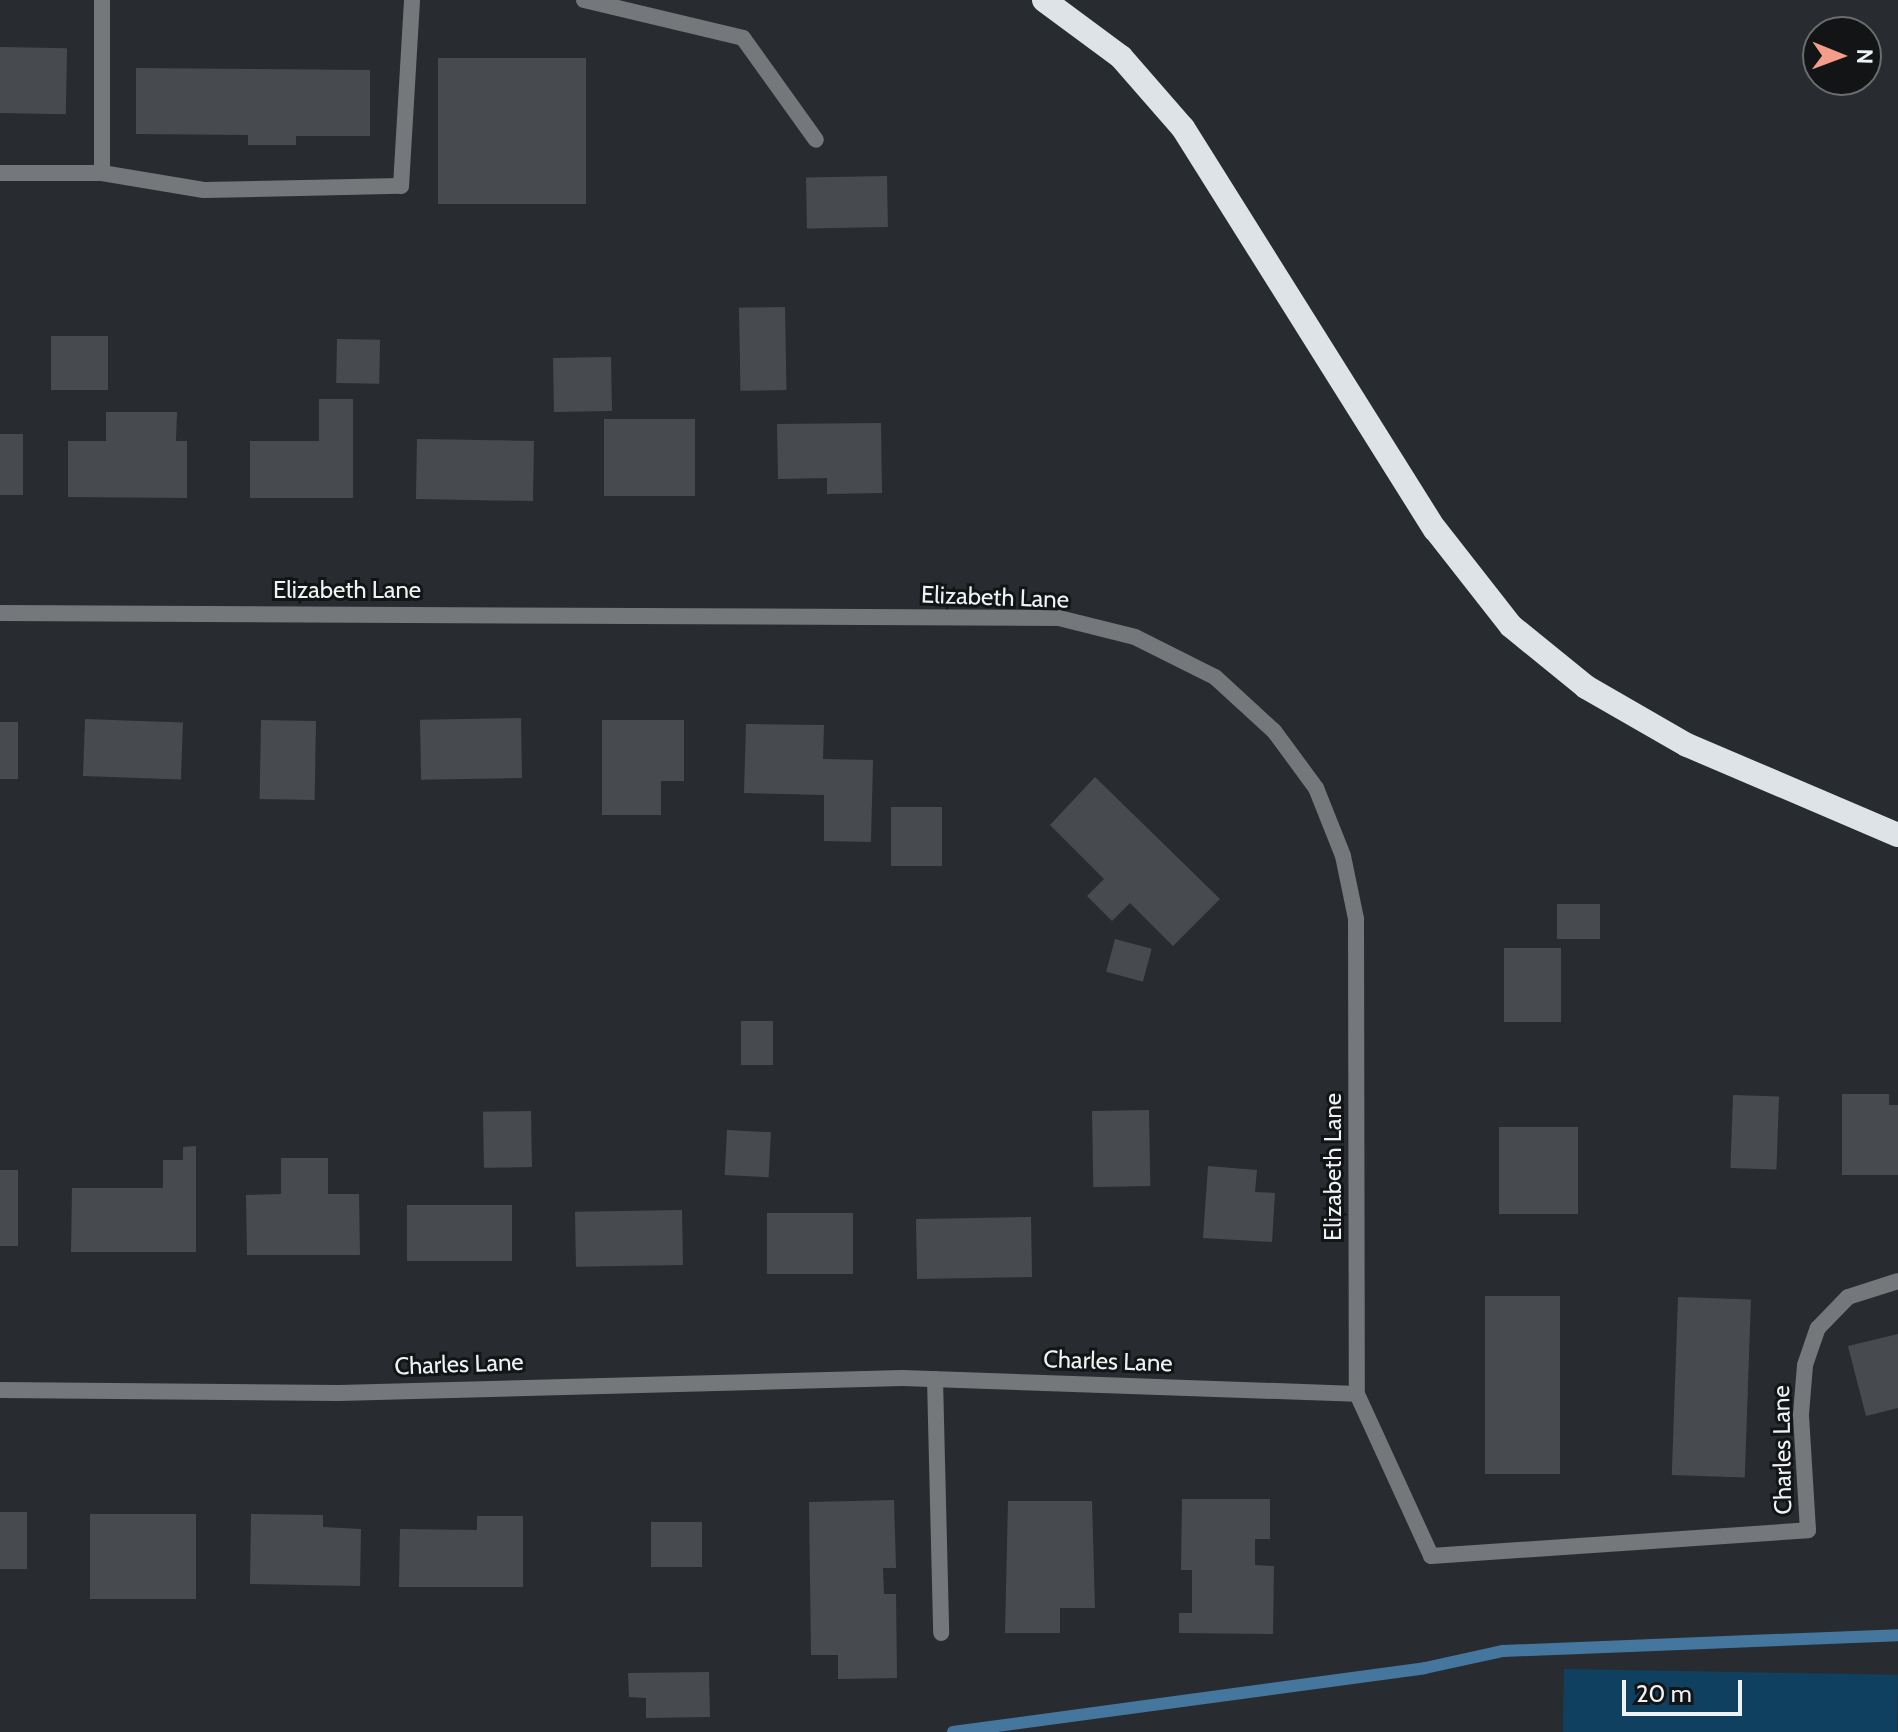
<!DOCTYPE html>
<style>
body{margin:0}
#map{position:relative;width:1898px;height:1732px;overflow:hidden;background:#282c30;font-family:Cabin,sans-serif}
div>[style]{position:absolute}
[style*='--x']{left:calc(var(--x)*1px);top:calc(var(--y)*1px);width:calc(var(--w)*1px);rotate:calc(var(--a)*1deg)}
.green>*{inset:0;background:#0f4060;transform-origin:0 0}
.stream>*{height:12px;margin:-6px;padding:0 6px;transform-origin:6px;border-radius:6px;background:#45779e}
.building>*{inset:0;background:#474b4f;transform-origin:0 0}
.service>*{height:16px;margin:-8px;padding:0 8px;transform-origin:8px;border-radius:8px;background:#75787a}
.minor>*{height:16px;margin:-8px;padding:0 8px;transform-origin:8px;border-radius:8px;background:#75787a}
.motorway>*{height:24px;margin:-12px;padding:0 12px;transform-origin:12px;border-radius:12px;background:#dde3e7}
span{translate:-50% -50%;white-space:nowrap;text-align:center;line-height:1.15;-webkit-text-stroke:6px #121416;paint-order:stroke}
.street-label{font-size:24px;color:#eff2f4}
.north{position:absolute;left:1802px;top:16px;width:80px;height:80px;box-sizing:border-box;background:#121416;border:2px solid #6a6d6f;border-radius:50%;rotate:91deg;font-size:22px;font-weight:700;line-height:32px;text-align:center;color:#eff2f4}
.north::after{content:'';display:block;margin:auto;width:28px;height:36px;background:#f49d8b;clip-path:polygon(50% 0,100% 100%,50% 72%,0 100%)}
.scale{position:absolute;left:1622px;top:1680px;width:120px;height:36px;box-sizing:border-box;border:4px solid #eff2f4;border-top:0;padding-left:10px;font-size:24px;line-height:28px;white-space:nowrap;color:#eff2f4;-webkit-text-stroke:6px #121416;paint-order:stroke}
</style>
<div id="map">
<div class="green">
<i style="left:1564px;top:1669px;width:334px;height:63px;rotate:1deg"></i>
</div>
<div class="stream">
<i style="--x:953;--y:1732;--w:476;--a:-7.7"></i>
<i style="--x:1425;--y:1668;--w:80;--a:-12.3"></i>
<i style="--x:1503;--y:1651;--w:395;--a:-2.3"></i>
</div>
<div class="building">
<i style="left:0;top:47px;width:67px;height:66px;rotate:1deg"></i>
<i style="left:586px;top:58px;width:146px;height:148px;rotate:90deg"></i>
<i style="clip-path:polygon(136px 68px,370px 70px,370px 136px,296px 136px,296px 145px,248px 145px,248px 135px,136px 134px)"></i>
<i style="left:887px;top:176px;width:51px;height:81px;rotate:89deg"></i>
<i style="left:785px;top:307px;width:83px;height:46px;rotate:89deg"></i>
<i style="left:51px;top:336px;width:57px;height:54px"></i>
<i style="left:337px;top:339px;width:43px;height:44px;rotate:1deg"></i>
<i style="left:611px;top:357px;width:54px;height:58px;rotate:89deg"></i>
<i style="clip-path:polygon(319px 399px,353px 399px,353px 498px,250px 498px,250px 441px,319px 441px)"></i>
<i style="clip-path:polygon(106px 412px,177px 412px,176px 441px,187px 441px,187px 498px,68px 497px,68px 441px,106px 441px)"></i>
<i style="left:604px;top:419px;width:91px;height:77px"></i>
<i style="clip-path:polygon(881px 423px,882px 493px,827px 494px,827px 478px,778px 479px,777px 424px)"></i>
<i style="left:0;top:434px;width:23px;height:61px"></i>
<i style="left:417px;top:439px;width:117px;height:60px;rotate:1deg"></i>
<i style="left:521px;top:718px;width:60px;height:101px;rotate:89deg"></i>
<i style="left:85px;top:719px;width:98px;height:57px;rotate:2deg"></i>
<i style="left:261px;top:720px;width:55px;height:79px;rotate:1deg"></i>
<i style="clip-path:polygon(602px 720px,684px 720px,684px 781px,661px 781px,661px 815px,602px 815px)"></i>
<i style="left:0;top:722px;width:18px;height:57px"></i>
<i style="clip-path:polygon(746px 724px,824px 725px,823px 759px,873px 760px,871px 842px,824px 841px,824px 795px,744px 793px)"></i>
<i style="clip-path:polygon(1095px 777px,1220px 899px,1173px 946px,1130px 903px,1112px 921px,1087px 896px,1104px 879px,1050px 825px)"></i>
<i style="left:891px;top:807px;width:51px;height:59px"></i>
<i style="left:1557px;top:904px;width:43px;height:35px"></i>
<i style="left:1115px;top:939px;width:38px;height:34px;rotate:15deg"></i>
<i style="left:1504px;top:948px;width:57px;height:74px"></i>
<i style="left:741px;top:1021px;width:32px;height:44px"></i>
<i style="clip-path:polygon(1842px 1094px,1889px 1094px,1889px 1105px,1898px 1105px,1898px 1175px,1842px 1175px)"></i>
<i style="left:1733px;top:1095px;width:46px;height:73px;rotate:2deg"></i>
<i style="left:1149px;top:1110px;width:76px;height:57px;rotate:89deg"></i>
<i style="left:531px;top:1111px;width:56px;height:48px;rotate:89deg"></i>
<i style="left:1499px;top:1127px;width:79px;height:87px"></i>
<i style="left:727px;top:1130px;width:44px;height:45px;rotate:3deg"></i>
<i style="clip-path:polygon(196px 1146px,196px 1252px,71px 1252px,72px 1188px,163px 1188px,163px 1160px,183px 1160px,183px 1147px)"></i>
<i style="clip-path:polygon(281px 1158px,328px 1158px,328px 1194px,359px 1194px,360px 1255px,247px 1255px,246px 1195px,281px 1194px)"></i>
<i style="clip-path:polygon(1208px 1166px,1257px 1170px,1255px 1192px,1275px 1193px,1272px 1242px,1203px 1238px)"></i>
<i style="left:0;top:1170px;width:18px;height:76px"></i>
<i style="left:512px;top:1205px;width:56px;height:105px;rotate:90deg"></i>
<i style="left:682px;top:1210px;width:55px;height:107px;rotate:89deg"></i>
<i style="left:767px;top:1213px;width:86px;height:61px"></i>
<i style="left:1031px;top:1217px;width:60px;height:115px;rotate:89deg"></i>
<i style="left:1485px;top:1296px;width:75px;height:178px"></i>
<i style="left:1678px;top:1297px;width:73px;height:178px;rotate:2deg"></i>
<i style="clip-path:polygon(1898px 1334px,1898px 1408px,1866px 1416px,1848px 1346px)"></i>
<i style="clip-path:polygon(1182px 1499px,1270px 1499px,1270px 1539px,1255px 1539px,1255px 1565px,1274px 1566px,1273px 1634px,1179px 1633px,1179px 1613px,1192px 1613px,1192px 1570px,1181px 1570px)"></i>
<i style="clip-path:polygon(894px 1500px,896px 1568px,883px 1568px,884px 1594px,896px 1594px,897px 1678px,838px 1679px,838px 1655px,811px 1655px,809px 1502px)"></i>
<i style="clip-path:polygon(1008px 1501px,1092px 1501px,1095px 1608px,1060px 1608px,1060px 1633px,1005px 1633px)"></i>
<i style="left:0;top:1512px;width:27px;height:57px"></i>
<i style="left:90px;top:1514px;width:106px;height:85px"></i>
<i style="clip-path:polygon(251px 1514px,323px 1515px,323px 1527px,361px 1529px,360px 1586px,250px 1584px)"></i>
<i style="clip-path:polygon(477px 1516px,523px 1516px,523px 1587px,399px 1587px,400px 1529px,477px 1530px)"></i>
<i style="left:651px;top:1522px;width:51px;height:45px"></i>
<i style="clip-path:polygon(709px 1672px,710px 1717px,646px 1718px,646px 1698px,629px 1697px,628px 1673px)"></i>
</div>
<div class="service">
<i style="--x:102;--y:0;--w:173;--a:90"></i>
<i style="--x:584;--y:0;--w:163;--a:13.4"></i>
<i style="--x:743;--y:38;--w:125;--a:54.4"></i>
<i style="--x:0;--y:173;--w:102;--a:0"></i>
<i style="--x:102;--y:173;--w:103;--a:9.5"></i>
<i style="--x:204;--y:190;--w:197;--a:-1.2"></i>
<i style="--x:401;--y:186;--w:186;--a:-86.6"></i>
<i style="--x:935;--y:1379;--w:254;--a:88.6"></i>
</div>
<div class="minor">
<i style="--x:0;--y:613;--w:1059;--a:0.27"></i>
<i style="--x:1059;--y:618;--w:78;--a:14"></i>
<i style="--x:1135;--y:637;--w:89;--a:26.6"></i>
<i style="--x:1215;--y:677;--w:80;--a:42.5"></i>
<i style="--x:1274;--y:731;--w:71;--a:53.6"></i>
<i style="--x:1316;--y:788;--w:73;--a:68.3"></i>
<i style="--x:1343;--y:856;--w:64;--a:78.3"></i>
<i style="--x:1356;--y:919;--w:475;--a:89.9"></i>
<i style="--x:1357;--y:1394;--w:178;--a:65.4"></i>
<i style="--x:1431;--y:1556;--w:378;--a:-3.9"></i>
<i style="--x:1808;--y:1530;--w:116;--a:-93.5"></i>
<i style="--x:1801;--y:1414;--w:49;--a:-85.3"></i>
<i style="--x:1805;--y:1365;--w:39;--a:-71"></i>
<i style="--x:1818;--y:1328;--w:43;--a:-45.9"></i>
<i style="--x:1848;--y:1297;--w:52;--a:-17.7"></i>
<i style="--x:0;--y:1390;--w:339;--a:0.5"></i>
<i style="--x:339;--y:1393;--w:563;--a:-1.53"></i>
<i style="--x:902;--y:1378;--w:455;--a:2"></i>
</div>
<div class="motorway">
<i style="--x:1044;--y:0;--w:96;--a:36.5"></i>
<i style="--x:1121;--y:57;--w:94;--a:48.9"></i>
<i style="--x:1183;--y:128;--w:474;--a:57.9"></i>
<i style="--x:1435;--y:529;--w:123;--a:51.9"></i>
<i style="--x:1511;--y:626;--w:97;--a:39.1"></i>
<i style="--x:1586;--y:687;--w:116;--a:29.9"></i>
<i style="--x:1687;--y:745;--w:229;--a:23.1"></i>
</div>
<div class="street-label">
<span style="left:347px;top:590px">Elizabeth Lane</span>
<span style="left:995px;top:597px;rotate:2deg">Elizabeth Lane</span>
<span style="left:1333px;top:1167px;rotate:-90deg">Elizabeth Lane</span>
<span style="left:1108px;top:1361px;rotate:2deg">Charles Lane</span>
<span style="left:459px;top:1364px;rotate:-2deg">Charles Lane</span>
<span style="left:1782px;top:1450px;rotate:-91deg">Charles Lane</span>
</div>
<div class="north">N</div>
<div class="scale">20 m</div>
</div>
